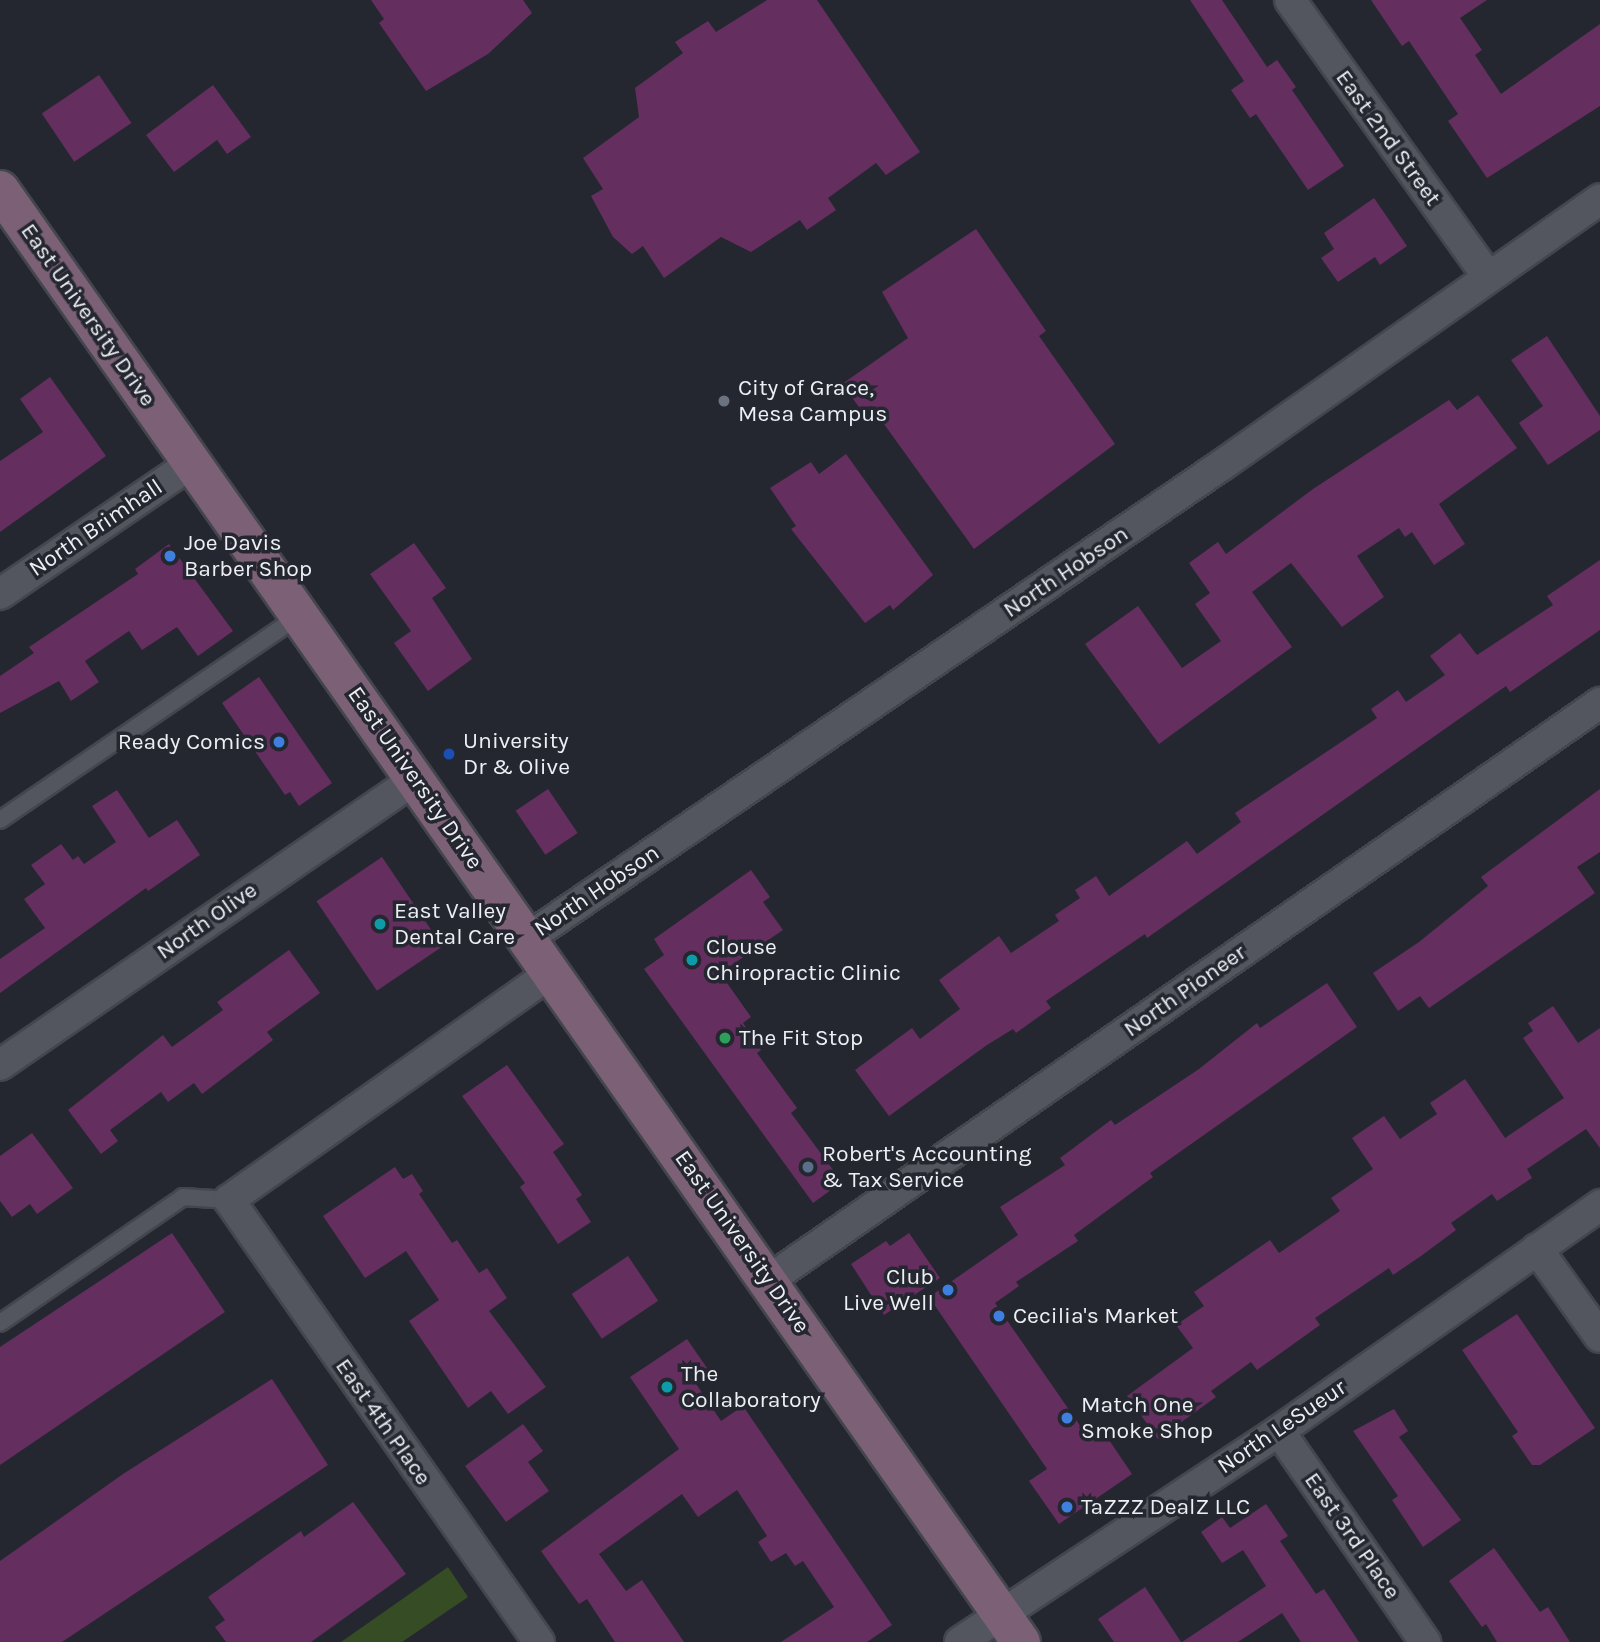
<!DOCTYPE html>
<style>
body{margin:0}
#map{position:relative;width:1600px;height:1642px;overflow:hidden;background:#252730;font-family:Karla,sans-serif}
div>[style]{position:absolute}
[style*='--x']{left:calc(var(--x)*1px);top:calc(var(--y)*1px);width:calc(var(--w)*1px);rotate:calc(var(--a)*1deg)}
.green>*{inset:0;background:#354c25}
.building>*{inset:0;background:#642e5f;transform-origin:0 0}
.roads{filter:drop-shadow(2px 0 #44464d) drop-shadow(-2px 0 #44464d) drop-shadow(0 2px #44464d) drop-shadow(0 -2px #44464d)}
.service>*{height:16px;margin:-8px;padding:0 8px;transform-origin:8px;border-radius:8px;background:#53555f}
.minor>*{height:30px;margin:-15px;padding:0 15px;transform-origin:15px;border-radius:15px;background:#53555f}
.secondary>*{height:38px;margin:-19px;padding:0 19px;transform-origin:19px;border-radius:19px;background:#7c6075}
.dots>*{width:19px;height:19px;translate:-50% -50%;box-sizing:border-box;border:4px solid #252730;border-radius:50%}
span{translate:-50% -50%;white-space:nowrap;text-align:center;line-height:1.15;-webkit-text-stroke:7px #252730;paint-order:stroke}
.street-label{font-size:23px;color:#edeff5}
.poi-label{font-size:23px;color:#edeff5}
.left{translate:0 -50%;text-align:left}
.right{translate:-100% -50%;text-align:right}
</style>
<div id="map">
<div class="green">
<i style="clip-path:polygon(448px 1567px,468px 1597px,402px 1642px,341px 1642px)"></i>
</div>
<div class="building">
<i style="clip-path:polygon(371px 0,523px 0,532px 13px,488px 54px,426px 91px,379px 23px,384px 19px)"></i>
<i style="clip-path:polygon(767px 0,817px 0,920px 152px,886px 175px,876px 163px,828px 198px,836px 210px,807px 230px,800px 220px,751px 252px,721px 237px,664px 278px,643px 246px,632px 254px,613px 237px,591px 196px,603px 189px,583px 158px,639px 117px,635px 88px,683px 53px,675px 42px,708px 21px,716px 32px)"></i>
<i style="clip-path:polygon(1190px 0,1222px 0,1267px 67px,1277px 60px,1296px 87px,1292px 90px,1344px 166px,1308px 190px,1256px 114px,1250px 118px,1231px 90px,1244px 81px)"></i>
<i style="clip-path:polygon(1371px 0,1487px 0,1460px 18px,1482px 50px,1475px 55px,1501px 94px,1600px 24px,1600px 106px,1487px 178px,1448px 121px,1458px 114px,1409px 41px,1402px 46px)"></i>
<i style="left:99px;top:75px;width:58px;height:69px;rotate:56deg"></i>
<i style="clip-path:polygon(213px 85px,251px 137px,227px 154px,217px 140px,174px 172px,146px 135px)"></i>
<i style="clip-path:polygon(1374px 198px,1407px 246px,1380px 265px,1375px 257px,1338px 282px,1321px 258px,1334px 249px,1324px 233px)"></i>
<i style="clip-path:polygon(976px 229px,1046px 331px,1039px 336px,1115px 444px,974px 549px,871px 406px,862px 411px,842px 384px,908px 338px,882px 292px)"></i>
<i style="clip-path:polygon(1547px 336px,1600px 416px,1600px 430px,1548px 465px,1519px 423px,1543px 406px,1511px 360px)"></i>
<i style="clip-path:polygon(50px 377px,106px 456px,0 532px,0 461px,43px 432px,20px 399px)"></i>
<i style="clip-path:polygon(1478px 395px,1517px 448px,1439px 504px,1465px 544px,1434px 565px,1412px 532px,1405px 537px,1399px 528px,1357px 556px,1384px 597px,1342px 627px,1291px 563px,1252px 592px,1292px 647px,1159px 744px,1085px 644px,1138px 606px,1182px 668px,1221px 641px,1195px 604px,1210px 593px,1189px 563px,1218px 542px,1226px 554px,1313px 489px,1449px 400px,1457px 410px)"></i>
<i style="clip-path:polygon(846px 454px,933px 575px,893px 610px,890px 605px,865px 623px,791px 529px,796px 526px,770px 488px,811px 462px,819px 474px)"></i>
<i style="clip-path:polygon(414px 543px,446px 588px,432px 598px,472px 659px,428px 691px,394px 643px,411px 631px,370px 574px)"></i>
<i style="clip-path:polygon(169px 544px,233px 631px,198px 656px,177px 627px,142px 650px,129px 631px,85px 661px,99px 682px,71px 701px,59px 681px,0 713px,0 676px,34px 653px,29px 647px,138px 574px,135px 569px)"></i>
<i style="clip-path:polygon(1600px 560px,1600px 630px,1510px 692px,1506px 686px,1147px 938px,1145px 934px,1046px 1001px,1051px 1008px,1016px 1033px,1013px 1029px,987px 1045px,889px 1116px,855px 1070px,912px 1028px,920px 1039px,960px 1009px,939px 980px,999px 936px,1011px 953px,1059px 921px,1055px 915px,1080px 898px,1075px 890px,1096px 876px,1109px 896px,1187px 841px,1197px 854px,1241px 822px,1235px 813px,1377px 718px,1371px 709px,1398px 690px,1406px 702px,1445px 675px,1430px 656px,1460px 633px,1477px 655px,1553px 605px,1547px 596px)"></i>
<i style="clip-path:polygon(259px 677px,332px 783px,299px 806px,290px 792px,285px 795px,222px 703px)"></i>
<i style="left:548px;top:789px;width:53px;height:39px;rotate:56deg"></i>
<i style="clip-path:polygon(1600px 789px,1600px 852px,1577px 867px,1595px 893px,1429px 1008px,1420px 996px,1398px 1011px,1373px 973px,1419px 942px,1488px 886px,1481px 877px)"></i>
<i style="clip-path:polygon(117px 790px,149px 838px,177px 820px,200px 855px,148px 891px,146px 888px,0 993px,0 959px,45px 928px,24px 899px,45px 884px,31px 865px,61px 844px,73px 860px,78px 856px,84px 864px,116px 842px,92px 806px)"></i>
<i style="left:382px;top:857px;width:108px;height:79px;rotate:56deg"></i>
<i style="clip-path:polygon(751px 870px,770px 897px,763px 902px,783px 930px,720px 973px,751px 1017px,743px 1023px,761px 1050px,757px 1053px,797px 1108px,791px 1113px,842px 1182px,813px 1203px,644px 969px,664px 955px,654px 939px)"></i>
<i style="clip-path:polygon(289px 950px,320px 993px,267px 1032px,273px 1040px,202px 1094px,194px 1083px,168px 1102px,161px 1092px,110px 1130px,118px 1141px,101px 1154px,68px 1110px,163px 1035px,172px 1047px,223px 1010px,217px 1002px)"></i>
<i style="clip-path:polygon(1327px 983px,1357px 1027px,1150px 1173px,1153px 1177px,1074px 1235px,1078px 1241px,1016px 1282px,1019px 1286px,995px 1303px,1090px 1440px,1103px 1431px,1132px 1474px,1059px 1524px,1029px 1481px,1047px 1469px,929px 1297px,1018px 1235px,1000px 1207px,1065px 1165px,1060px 1158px,1111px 1120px,1115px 1125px,1199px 1069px,1257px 1023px,1260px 1028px)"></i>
<i style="clip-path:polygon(1553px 1006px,1578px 1043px,1600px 1028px,1600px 1148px,1586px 1129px,1527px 1169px,1532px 1178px,1497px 1201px,1492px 1194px,1451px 1223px,1456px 1230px,1421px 1256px,1393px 1275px,1389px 1268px,1315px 1318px,1320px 1325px,1257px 1370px,1251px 1362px,1211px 1391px,1216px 1397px,1158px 1439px,1127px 1396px,1193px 1348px,1176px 1325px,1204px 1306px,1194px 1292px,1270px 1240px,1279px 1253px,1340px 1211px,1331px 1198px,1373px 1169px,1352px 1138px,1384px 1116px,1400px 1139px,1437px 1114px,1430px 1103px,1465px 1079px,1505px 1138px,1564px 1098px,1523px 1038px,1533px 1031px,1528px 1023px)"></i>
<i style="clip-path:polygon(507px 1065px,564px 1144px,553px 1152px,582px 1195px,576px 1199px,591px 1222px,558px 1244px,520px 1187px,525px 1183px,462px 1096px)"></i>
<i style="clip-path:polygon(32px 1133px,73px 1188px,37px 1214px,30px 1204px,12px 1217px,0 1201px,0 1156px)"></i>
<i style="clip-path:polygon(395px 1167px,403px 1179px,412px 1174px,423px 1191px,419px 1194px,452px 1243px,457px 1240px,479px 1273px,487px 1268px,507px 1298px,489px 1311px,546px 1387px,508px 1414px,491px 1391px,468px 1408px,409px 1321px,439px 1300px,406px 1251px,365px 1278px,323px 1216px)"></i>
<i style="clip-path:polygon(172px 1233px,225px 1312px,0 1465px,0 1347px)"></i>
<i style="clip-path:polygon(909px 1233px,940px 1278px,884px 1315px,851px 1264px,886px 1241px,890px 1246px)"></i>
<i style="left:628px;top:1256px;width:54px;height:68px;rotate:56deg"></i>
<i style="clip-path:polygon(1517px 1314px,1595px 1428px,1540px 1465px,1532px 1465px,1512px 1436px,1518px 1432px,1462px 1350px)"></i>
<i style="clip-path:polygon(687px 1339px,707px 1368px,692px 1378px,721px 1421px,743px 1406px,892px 1625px,867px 1642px,781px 1642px,834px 1607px,803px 1561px,795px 1566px,786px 1553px,771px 1562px,758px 1542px,767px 1536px,737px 1490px,698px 1517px,682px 1494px,599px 1554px,626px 1591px,642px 1580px,684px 1642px,615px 1642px,587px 1599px,579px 1604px,541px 1551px,679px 1449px,630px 1377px)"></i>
<i style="clip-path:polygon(272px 1379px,328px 1465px,62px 1642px,0 1642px,0 1561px,123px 1474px)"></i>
<i style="clip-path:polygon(1394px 1409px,1408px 1431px,1399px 1437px,1461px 1520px,1423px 1547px,1392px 1500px,1398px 1496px,1353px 1431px)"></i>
<i style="clip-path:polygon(523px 1424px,543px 1451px,528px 1462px,549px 1491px,506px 1522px,465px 1466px)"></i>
<i style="clip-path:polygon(353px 1502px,406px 1574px,311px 1642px,226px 1642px,215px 1627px,225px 1620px,208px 1597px,301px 1531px,304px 1537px)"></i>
<i style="clip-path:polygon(1266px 1504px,1288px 1536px,1280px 1541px,1316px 1594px,1324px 1589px,1359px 1642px,1301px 1642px,1282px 1613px,1238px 1642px,1182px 1642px,1266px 1586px,1243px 1550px,1222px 1563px,1201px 1532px,1222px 1517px,1230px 1528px)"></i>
<i style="clip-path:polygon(1494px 1548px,1540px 1612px,1548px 1607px,1570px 1642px,1497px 1642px,1486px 1624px,1482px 1627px,1449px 1581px)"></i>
<i style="clip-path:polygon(1145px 1587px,1181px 1642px,1114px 1642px,1098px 1619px)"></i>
</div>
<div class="roads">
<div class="service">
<i style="--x:0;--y:820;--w:363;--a:-34.3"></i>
<i style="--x:0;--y:1323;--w:222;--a:-34.5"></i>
<i style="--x:183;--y:1197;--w:46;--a:3.7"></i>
</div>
<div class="minor">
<i style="--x:1290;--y:0;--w:338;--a:54.4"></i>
<i style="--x:0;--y:594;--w:232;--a:-34.3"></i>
<i style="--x:528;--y:938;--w:840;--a:-34.28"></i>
<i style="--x:1222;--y:465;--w:462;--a:-35.1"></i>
<i style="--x:0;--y:1065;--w:504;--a:-34.57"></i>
<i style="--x:1537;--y:1249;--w:108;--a:54.4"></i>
<i style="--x:769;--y:1280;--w:1012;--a:-34.77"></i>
<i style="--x:1279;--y:1431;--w:257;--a:55.3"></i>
<i style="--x:539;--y:1642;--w:540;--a:-125.04"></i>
<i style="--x:229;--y:1200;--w:395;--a:-35.2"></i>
<i style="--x:960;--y:1642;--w:382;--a:-33.5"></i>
<i style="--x:1279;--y:1431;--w:393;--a:-35.1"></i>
</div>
<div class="secondary">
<i style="--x:0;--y:190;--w:1775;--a:54.89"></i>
</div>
</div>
<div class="dots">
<i style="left:724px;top:401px;background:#6b7280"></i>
<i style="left:170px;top:556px;background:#3f7fe0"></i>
<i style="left:279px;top:742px;background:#3f7fe0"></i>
<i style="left:449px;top:754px;background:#1a4fb4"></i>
<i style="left:380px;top:924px;background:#0f9aa8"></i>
<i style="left:692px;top:960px;background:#0f9aa8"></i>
<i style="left:725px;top:1038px;background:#2e9e5b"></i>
<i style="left:808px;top:1167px;background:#5c6f8a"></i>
<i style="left:948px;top:1290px;background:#3f7fe0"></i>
<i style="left:999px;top:1316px;background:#3f7fe0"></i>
<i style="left:667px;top:1387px;background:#0f9aa8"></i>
<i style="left:1067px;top:1418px;background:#3f7fe0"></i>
<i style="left:1067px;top:1507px;background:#3f7fe0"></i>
</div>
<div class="street-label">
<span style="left:1388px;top:138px;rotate:54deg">East 2nd Street</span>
<span style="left:88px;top:315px;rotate:55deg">East University Drive</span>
<span style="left:96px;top:528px;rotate:-34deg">North Brimhall</span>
<span style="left:1066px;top:572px;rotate:-34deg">North Hobson</span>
<span style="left:415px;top:778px;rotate:55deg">East University Drive</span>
<span style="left:597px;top:891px;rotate:-34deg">North Hobson</span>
<span style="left:207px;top:921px;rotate:-35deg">North Olive</span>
<span style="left:1185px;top:991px;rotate:-35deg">North Pioneer</span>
<span style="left:742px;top:1242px;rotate:55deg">East University Drive</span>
<span style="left:383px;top:1422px;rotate:55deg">East 4th Place</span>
<span style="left:1282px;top:1427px;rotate:-34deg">North LeSueur</span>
<span style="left:1352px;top:1536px;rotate:55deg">East 3rd Place</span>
</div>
<div class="poi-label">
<span class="left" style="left:738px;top:401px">City of Grace,<br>Mesa Campus</span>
<span class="left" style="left:184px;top:556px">Joe Davis<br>Barber Shop</span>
<span class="left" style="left:463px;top:754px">University<br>Dr &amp; Olive</span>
<span class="right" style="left:265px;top:742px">Ready Comics</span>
<span class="left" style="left:394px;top:924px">East Valley<br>Dental Care</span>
<span class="left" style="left:706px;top:960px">Clouse<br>Chiropractic Clinic</span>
<span class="left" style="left:739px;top:1038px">The Fit Stop</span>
<span class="left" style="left:822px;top:1167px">Robert's Accounting<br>&amp; Tax Service</span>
<span class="right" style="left:934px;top:1290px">Club<br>Live Well</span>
<span class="left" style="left:1013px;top:1316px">Cecilia's Market</span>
<span class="left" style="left:681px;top:1387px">The<br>Collaboratory</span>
<span class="left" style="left:1081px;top:1418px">Match One<br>Smoke Shop</span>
<span class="left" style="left:1081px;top:1507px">TaZZZ DealZ LLC</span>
</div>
</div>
